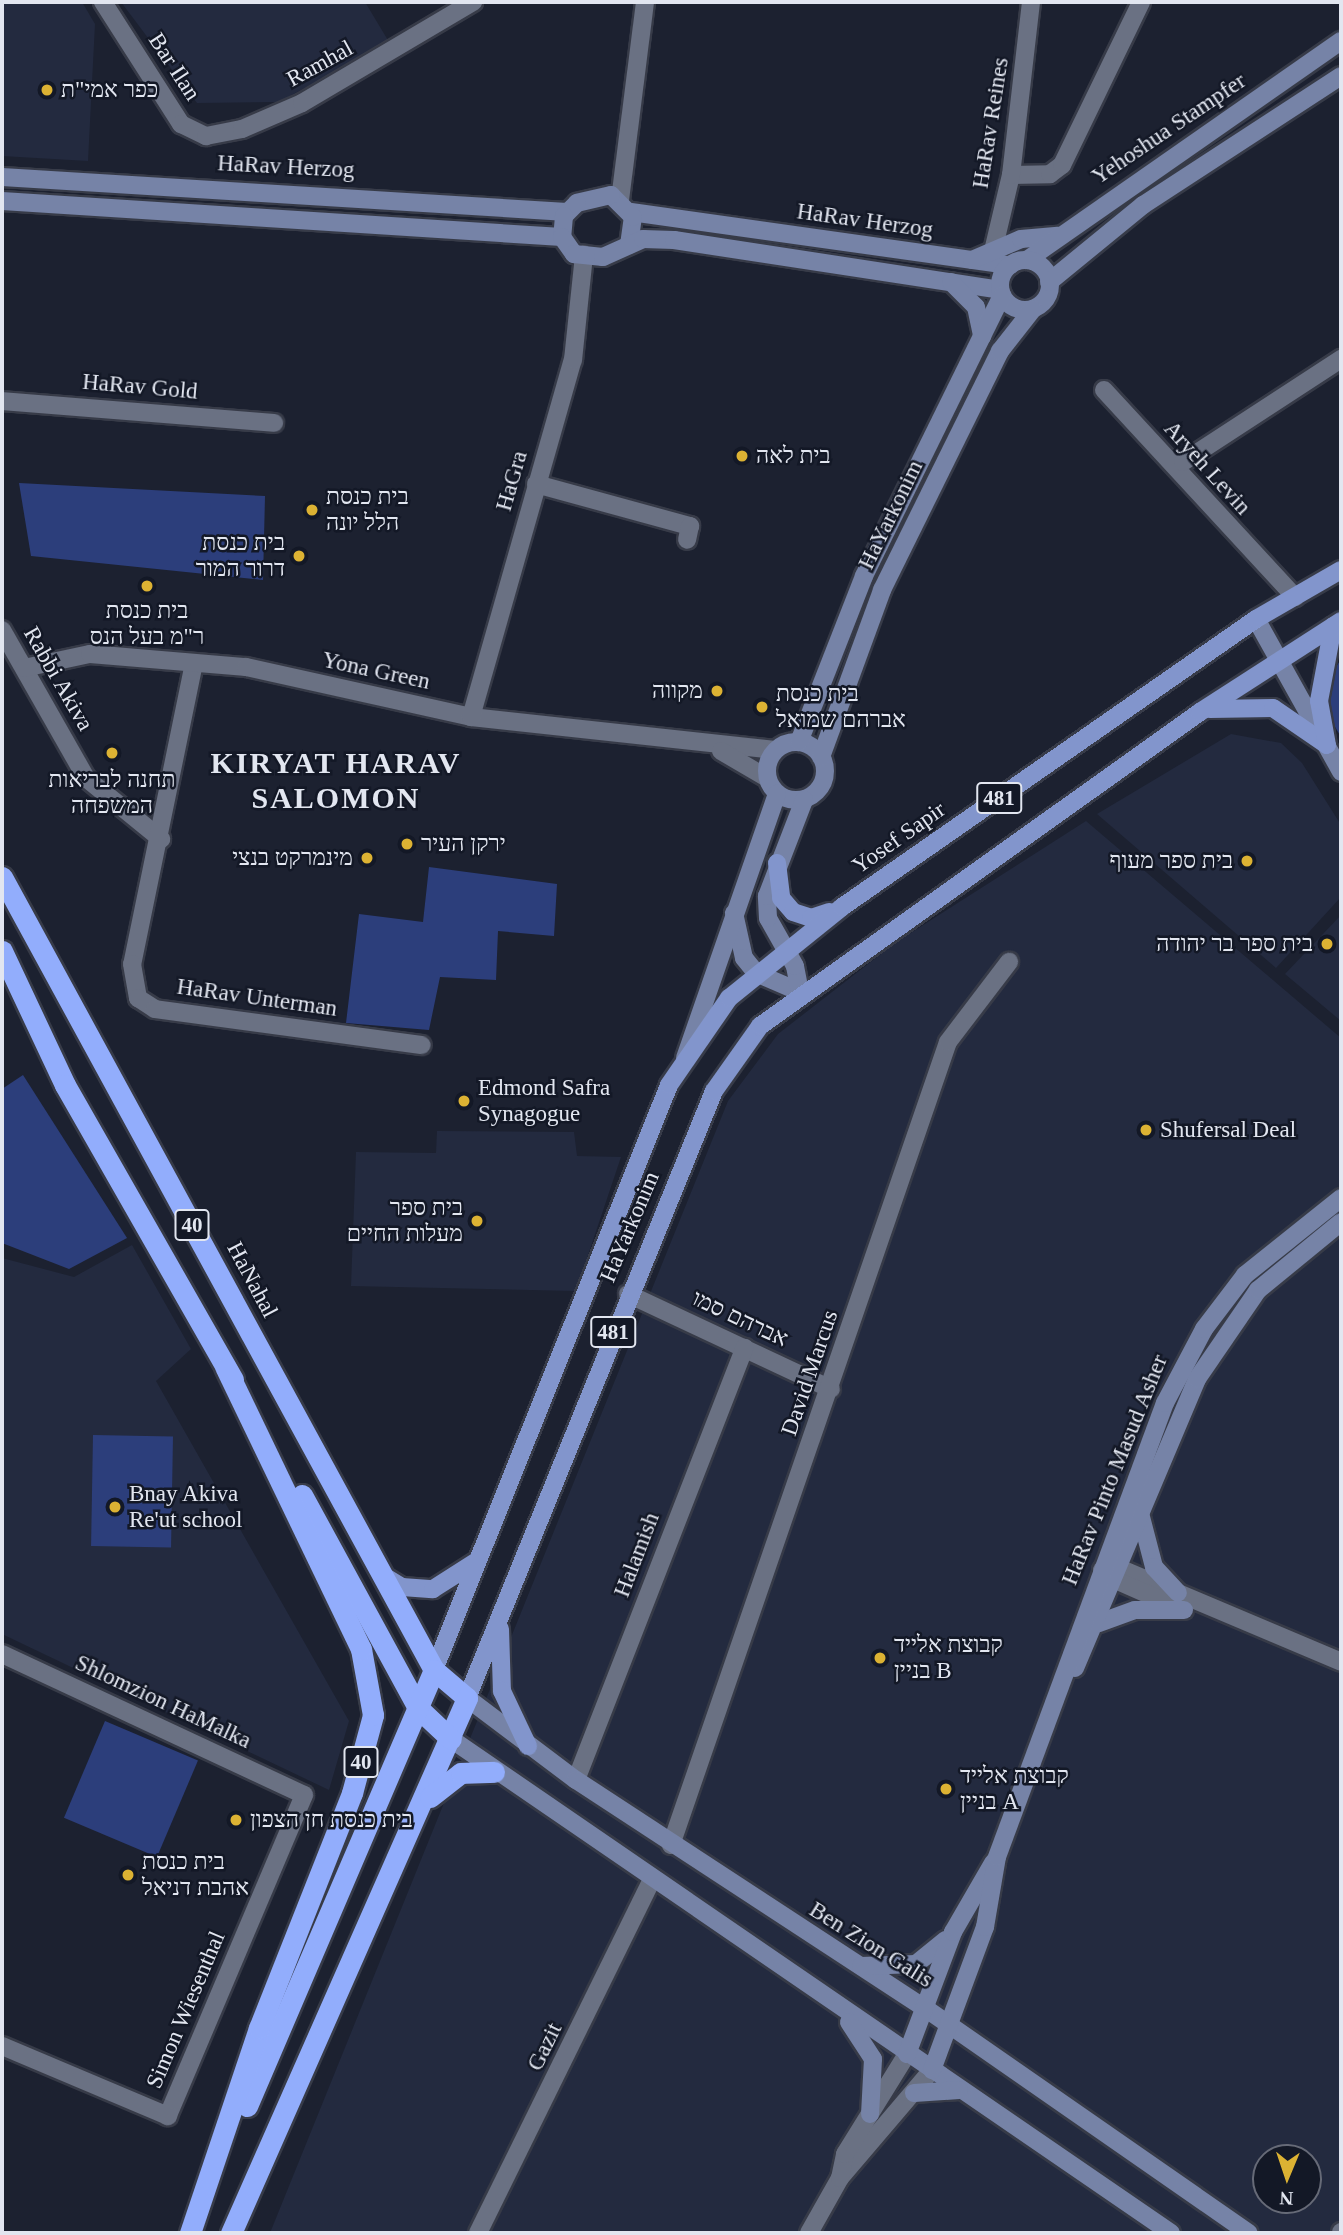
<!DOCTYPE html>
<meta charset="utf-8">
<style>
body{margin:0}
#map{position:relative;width:1343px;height:2235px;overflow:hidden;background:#1c2130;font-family:"Times New Roman",Heebo,serif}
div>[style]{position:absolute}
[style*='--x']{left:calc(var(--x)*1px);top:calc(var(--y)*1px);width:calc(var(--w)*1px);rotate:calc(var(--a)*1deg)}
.built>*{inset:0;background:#232a3f}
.green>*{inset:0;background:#2c3e7b;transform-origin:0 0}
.roads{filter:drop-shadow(2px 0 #373b48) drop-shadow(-2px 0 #373b48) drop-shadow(0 2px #373b48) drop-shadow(0 -2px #373b48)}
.street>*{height:18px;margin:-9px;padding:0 9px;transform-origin:9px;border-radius:9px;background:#6a7183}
.secondary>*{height:18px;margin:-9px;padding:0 9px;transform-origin:9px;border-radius:9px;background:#7683a7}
.secondary>.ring{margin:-9px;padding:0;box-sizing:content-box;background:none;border:18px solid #7683a7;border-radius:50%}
.primary>*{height:18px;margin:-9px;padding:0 9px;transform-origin:9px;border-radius:9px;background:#8295cc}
.highway>*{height:21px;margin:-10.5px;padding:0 10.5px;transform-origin:10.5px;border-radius:10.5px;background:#92adfc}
.dots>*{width:19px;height:19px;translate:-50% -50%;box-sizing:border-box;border:4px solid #131826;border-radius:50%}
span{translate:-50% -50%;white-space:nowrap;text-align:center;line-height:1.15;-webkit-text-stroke:5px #131826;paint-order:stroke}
.shield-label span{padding:2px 5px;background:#131826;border:2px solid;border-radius:5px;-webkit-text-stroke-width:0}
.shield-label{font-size:21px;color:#e2e6f0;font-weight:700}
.street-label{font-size:23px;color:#e2e6f0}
.poi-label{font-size:23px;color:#e2e6f0}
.left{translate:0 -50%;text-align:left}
.right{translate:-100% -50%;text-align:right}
.district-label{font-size:30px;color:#e2e6f0;font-weight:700;letter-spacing:2px}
.frame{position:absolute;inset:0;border:4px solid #e2e6f0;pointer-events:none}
.north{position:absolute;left:1252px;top:2144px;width:70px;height:70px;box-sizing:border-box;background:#131826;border:2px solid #666a77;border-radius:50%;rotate:182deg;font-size:19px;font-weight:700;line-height:28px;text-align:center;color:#e2e6f0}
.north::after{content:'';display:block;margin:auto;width:24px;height:32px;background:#dcb233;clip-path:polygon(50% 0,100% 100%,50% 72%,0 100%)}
</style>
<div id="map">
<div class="built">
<i style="clip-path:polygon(2px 2px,82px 2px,95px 24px,88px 161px,2px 156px)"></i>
<i style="clip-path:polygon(121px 2px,365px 2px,389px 42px,279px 102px,197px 103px)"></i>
<i style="clip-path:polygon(1231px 734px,1281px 743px,1302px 763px,1341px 825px,1341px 897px,1276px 968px,1097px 814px)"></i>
<i style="clip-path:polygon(evenodd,1086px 821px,1341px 1038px,1341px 2233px,270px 2233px,728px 1101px,778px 1034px,895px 943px,1086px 821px,1266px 2158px,1308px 2158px,1308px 2200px,1266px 2200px,1266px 2158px)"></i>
<i style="clip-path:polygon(1341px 915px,1341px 1021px,1285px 974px)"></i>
<i style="clip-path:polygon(437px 1131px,574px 1132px,577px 1156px,621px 1157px,576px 1291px,351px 1286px,356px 1152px,436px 1153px)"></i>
<i style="clip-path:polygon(132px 1245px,191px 1349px,156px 1381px,349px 1721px,329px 1790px,2px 1634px,2px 1258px,74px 1277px)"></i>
</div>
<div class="green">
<i style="clip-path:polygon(19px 483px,265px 496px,263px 580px,31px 556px)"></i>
<i style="clip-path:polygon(1341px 659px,1341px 737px,1328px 715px,1330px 677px)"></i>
<i style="clip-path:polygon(429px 867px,557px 884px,554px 936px,498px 931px,496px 980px,440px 977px,429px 1030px,346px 1023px,359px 914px,423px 922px)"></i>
<i style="clip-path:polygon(23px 1075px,127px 1238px,69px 1269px,2px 1243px,2px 1089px)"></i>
<i style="left:93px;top:1435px;width:80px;height:111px;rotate:1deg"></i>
<i style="left:105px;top:1721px;width:101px;height:105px;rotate:23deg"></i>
</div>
<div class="roads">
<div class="street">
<i style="--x:103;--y:2;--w:145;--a:57.4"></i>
<i style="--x:181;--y:124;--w:28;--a:26"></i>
<i style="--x:206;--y:136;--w:37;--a:-11"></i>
<i style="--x:242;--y:129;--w:65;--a:-23.4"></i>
<i style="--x:302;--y:103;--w:199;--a:-30.6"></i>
<i style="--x:1011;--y:175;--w:39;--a:-1"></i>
<i style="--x:1050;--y:174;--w:15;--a:-37"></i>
<i style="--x:1062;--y:165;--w:181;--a:-64.1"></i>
<i style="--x:620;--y:200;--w:200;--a:-82.8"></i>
<i style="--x:993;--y:251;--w:78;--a:-76.7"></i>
<i style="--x:1011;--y:175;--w:174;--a:-83.4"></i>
<i style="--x:1104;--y:390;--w:282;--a:47.3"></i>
<i style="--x:2;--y:401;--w:273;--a:4.6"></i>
<i style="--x:1183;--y:462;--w:189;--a:-33.1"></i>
<i style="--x:536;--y:484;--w:160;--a:15.3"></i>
<i style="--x:690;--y:526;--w:14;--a:102"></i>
<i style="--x:2;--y:630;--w:170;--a:60.4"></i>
<i style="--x:86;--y:778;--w:97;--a:39.1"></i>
<i style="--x:194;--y:663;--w:307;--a:101.6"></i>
<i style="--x:132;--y:964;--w:35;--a:80"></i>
<i style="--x:138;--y:998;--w:20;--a:33"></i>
<i style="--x:155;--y:1009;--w:269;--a:7.7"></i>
<i style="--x:24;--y:668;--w:67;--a:-12"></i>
<i style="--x:90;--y:654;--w:157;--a:4.8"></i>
<i style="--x:246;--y:667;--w:230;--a:12.5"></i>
<i style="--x:471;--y:717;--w:306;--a:6.2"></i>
<i style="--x:471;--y:717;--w:371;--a:-74.1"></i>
<i style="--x:573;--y:360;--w:106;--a:-84"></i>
<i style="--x:721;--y:751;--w:53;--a:30.4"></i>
<i style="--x:628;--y:1294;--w:224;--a:25.1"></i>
<i style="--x:1102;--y:1570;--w:17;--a:-7"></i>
<i style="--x:1119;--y:1568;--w:241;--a:22.9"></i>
<i style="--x:1102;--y:1574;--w:86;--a:23.9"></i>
<i style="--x:2;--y:1654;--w:333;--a:25"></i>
<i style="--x:304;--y:1795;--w:349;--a:113"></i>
<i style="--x:168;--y:2116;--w:180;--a:-157.1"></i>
<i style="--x:576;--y:1780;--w:464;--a:-68.7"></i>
<i style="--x:671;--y:1845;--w:849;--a:-70.97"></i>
<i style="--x:948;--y:1042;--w:101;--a:-52.7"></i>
<i style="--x:840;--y:2178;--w:142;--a:-49.6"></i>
<i style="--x:478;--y:2233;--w:394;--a:-63.8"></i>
<i style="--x:809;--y:2233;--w:63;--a:-60.6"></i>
<i style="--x:840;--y:2178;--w:25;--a:-78"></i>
<i style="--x:845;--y:2154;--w:118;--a:-58.2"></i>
<i style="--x:1341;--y:2233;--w:1;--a:-90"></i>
</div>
<div class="secondary">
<i style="--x:2;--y:177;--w:566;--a:3.54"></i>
<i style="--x:2;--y:201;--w:561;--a:3.68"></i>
<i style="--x:631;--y:212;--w:383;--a:8"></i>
<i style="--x:629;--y:245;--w:28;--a:-82"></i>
<i style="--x:633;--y:217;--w:31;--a:-135"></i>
<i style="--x:611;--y:195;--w:35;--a:167"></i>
<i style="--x:577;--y:203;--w:18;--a:135"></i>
<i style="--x:564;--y:216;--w:21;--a:95"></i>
<i style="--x:562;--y:237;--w:21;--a:55"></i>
<i style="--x:574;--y:254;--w:29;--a:6"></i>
<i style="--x:603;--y:257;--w:44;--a:-24.2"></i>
<i style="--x:643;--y:239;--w:31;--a:2"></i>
<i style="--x:674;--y:240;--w:330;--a:8.7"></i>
<i style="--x:972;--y:260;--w:53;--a:-23.2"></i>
<i style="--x:1021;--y:239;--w:37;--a:-5"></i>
<i style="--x:1027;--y:260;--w:383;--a:-34.9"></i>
<i class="ring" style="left:1000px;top:260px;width:32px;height:32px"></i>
<i style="--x:951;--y:282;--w:35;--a:45"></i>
<i style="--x:976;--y:307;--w:30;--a:78"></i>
<i style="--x:1049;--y:282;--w:122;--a:-39.3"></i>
<i style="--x:1143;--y:205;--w:236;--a:-33.1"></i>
<i style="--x:1256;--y:619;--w:175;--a:60.9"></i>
<i class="ring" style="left:767px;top:742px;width:40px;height:40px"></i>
<i style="--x:799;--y:742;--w:178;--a:-68.6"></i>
<i style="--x:864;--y:576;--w:313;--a:-63.8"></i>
<i style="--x:821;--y:757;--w:178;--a:-69.9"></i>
<i style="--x:882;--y:590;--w:267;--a:-63.7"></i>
<i style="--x:1000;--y:351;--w:53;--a:-51.8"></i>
<i style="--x:734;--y:913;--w:46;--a:77.5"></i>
<i style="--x:744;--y:958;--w:19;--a:51"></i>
<i style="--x:756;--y:973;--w:48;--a:23.4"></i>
<i style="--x:800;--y:992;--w:26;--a:-101"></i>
<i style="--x:795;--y:966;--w:55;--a:-119.4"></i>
<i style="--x:768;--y:918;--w:22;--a:-93"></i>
<i style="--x:767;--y:896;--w:103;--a:-68.9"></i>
<i style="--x:685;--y:1058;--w:280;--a:-70.8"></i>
<i style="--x:1141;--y:1517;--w:52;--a:75.4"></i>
<i style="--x:1154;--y:1567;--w:35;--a:47"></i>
<i style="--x:1099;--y:1623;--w:38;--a:-20"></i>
<i style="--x:1135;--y:1610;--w:49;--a:0"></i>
<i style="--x:1075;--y:1668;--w:314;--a:-67.1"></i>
<i style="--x:1197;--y:1379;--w:108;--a:-55.6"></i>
<i style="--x:1258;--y:1290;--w:107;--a:-39.3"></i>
<i style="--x:467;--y:1698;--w:136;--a:37"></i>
<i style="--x:576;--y:1780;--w:417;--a:33.2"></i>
<i style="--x:925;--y:2008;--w:394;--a:34.8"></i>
<i style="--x:451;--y:1739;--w:873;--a:34.45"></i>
<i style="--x:861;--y:1966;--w:55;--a:-2.1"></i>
<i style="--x:916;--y:1964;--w:38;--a:-39"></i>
<i style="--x:849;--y:2022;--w:44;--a:57"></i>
<i style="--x:873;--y:2059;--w:55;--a:93.1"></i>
<i style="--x:907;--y:2054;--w:130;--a:-69.3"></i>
<i style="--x:953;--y:1932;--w:80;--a:-59.9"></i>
<i style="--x:932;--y:2070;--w:153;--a:-69.7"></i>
<i style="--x:985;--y:1927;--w:71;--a:-80.3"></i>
<i style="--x:997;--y:1857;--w:484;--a:-69.7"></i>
<i style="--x:1165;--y:1403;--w:84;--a:-62.2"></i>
<i style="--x:1204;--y:1329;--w:68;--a:-52.8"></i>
<i style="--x:1245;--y:1275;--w:123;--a:-38.7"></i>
<i style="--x:914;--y:2093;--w:45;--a:-3.8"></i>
</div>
<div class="primary">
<i style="--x:1210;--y:709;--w:63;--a:-0.9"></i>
<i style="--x:1273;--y:708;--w:65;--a:34.4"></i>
<i style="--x:1327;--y:745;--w:45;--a:-100.3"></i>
<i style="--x:1319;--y:701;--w:76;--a:-79.4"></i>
<i style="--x:777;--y:863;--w:35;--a:83"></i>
<i style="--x:781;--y:898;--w:18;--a:49"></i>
<i style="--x:793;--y:912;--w:19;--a:18"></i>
<i style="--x:811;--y:918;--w:19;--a:-18"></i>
<i style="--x:382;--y:1575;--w:23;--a:31"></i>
<i style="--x:402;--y:1587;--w:31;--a:4"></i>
<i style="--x:433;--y:1589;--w:52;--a:-32.5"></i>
<i style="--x:500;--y:1629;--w:62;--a:88.2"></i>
<i style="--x:502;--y:1691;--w:61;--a:64.7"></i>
<i style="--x:434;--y:1670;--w:630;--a:-68.11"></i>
<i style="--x:669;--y:1085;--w:106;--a:-55.4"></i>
<i style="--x:729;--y:998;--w:145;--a:-38.8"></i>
<i style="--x:842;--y:907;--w:504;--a:-34.82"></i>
<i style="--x:1256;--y:619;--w:98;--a:-30"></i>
<i style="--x:467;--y:1698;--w:655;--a:-67.86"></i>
<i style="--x:714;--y:1091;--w:80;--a:-54.7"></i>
<i style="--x:760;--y:1026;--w:541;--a:-35.51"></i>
<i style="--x:1200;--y:712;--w:168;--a:-32.8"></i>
</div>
<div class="highway">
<i style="--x:2;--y:877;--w:903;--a:61.42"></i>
<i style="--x:434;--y:1670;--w:43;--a:40.3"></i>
<i style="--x:467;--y:1698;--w:585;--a:113.8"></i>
<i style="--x:2;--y:951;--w:148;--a:64.8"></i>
<i style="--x:65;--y:1085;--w:339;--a:60.3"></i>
<i style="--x:302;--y:1495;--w:243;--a:61.4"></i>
<i style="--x:418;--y:1708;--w:45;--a:43.2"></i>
<i style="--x:430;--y:1797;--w:39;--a:-38"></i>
<i style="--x:461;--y:1773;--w:33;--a:-2"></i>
<i style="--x:247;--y:2106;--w:474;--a:-66.8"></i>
<i style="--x:190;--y:2233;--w:216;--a:-71.4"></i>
<i style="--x:259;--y:2028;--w:253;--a:-68.4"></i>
<i style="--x:352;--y:1793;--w:81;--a:-74.9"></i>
<i style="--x:373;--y:1715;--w:67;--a:-100.3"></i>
<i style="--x:361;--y:1649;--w:312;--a:-115.7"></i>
</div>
</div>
<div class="dots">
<i style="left:47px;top:90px;background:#dcb233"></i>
<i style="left:742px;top:456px;background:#dcb233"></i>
<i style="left:312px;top:510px;background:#dcb233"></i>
<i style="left:299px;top:556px;background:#dcb233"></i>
<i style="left:147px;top:586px;background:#dcb233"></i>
<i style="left:717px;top:691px;background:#dcb233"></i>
<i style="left:762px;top:707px;background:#dcb233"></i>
<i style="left:112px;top:753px;background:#dcb233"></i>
<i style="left:407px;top:844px;background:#dcb233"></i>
<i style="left:367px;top:858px;background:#dcb233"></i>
<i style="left:1247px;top:861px;background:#dcb233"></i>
<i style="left:1327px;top:944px;background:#dcb233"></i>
<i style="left:464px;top:1101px;background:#dcb233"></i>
<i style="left:1146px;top:1130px;background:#dcb233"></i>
<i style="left:477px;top:1221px;background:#dcb233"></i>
<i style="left:115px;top:1507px;background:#dcb233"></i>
<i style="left:880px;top:1658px;background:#dcb233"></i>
<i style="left:946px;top:1789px;background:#dcb233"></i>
<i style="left:236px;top:1820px;background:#dcb233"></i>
<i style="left:128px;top:1875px;background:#dcb233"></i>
</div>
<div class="shield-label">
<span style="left:999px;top:798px">481</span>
<span style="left:192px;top:1225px">40</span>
<span style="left:613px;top:1332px">481</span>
<span style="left:361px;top:1762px">40</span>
</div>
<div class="street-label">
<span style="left:320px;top:64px;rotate:-29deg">Ramhal</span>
<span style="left:174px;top:67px;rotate:57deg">Bar Ilan</span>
<span style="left:991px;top:123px;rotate:-81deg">HaRav Reines</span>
<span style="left:1169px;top:129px;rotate:-34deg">Yehoshua Stampfer</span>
<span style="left:286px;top:167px;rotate:3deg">HaRav Herzog</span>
<span style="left:865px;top:221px;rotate:8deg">HaRav Herzog</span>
<span style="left:140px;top:387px;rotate:5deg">HaRav Gold</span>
<span style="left:1207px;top:468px;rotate:48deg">Aryeh Levin</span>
<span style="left:512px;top:481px;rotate:-74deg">HaGra</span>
<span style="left:891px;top:515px;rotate:-64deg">HaYarkonim</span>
<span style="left:376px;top:671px;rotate:12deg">Yona Green</span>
<span style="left:58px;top:679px;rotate:60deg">Rabbi Akiva</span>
<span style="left:899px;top:838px;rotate:-35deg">Yosef Sapir</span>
<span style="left:257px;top:998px;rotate:8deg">HaRav Unterman</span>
<span style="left:630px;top:1227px;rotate:-67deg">HaYarkonim</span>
<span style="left:252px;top:1280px;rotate:62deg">HaNahal</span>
<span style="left:740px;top:1319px;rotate:25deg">אברהם סמו</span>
<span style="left:810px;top:1373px;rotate:-71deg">David Marcus</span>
<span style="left:1115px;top:1470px;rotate:-68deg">HaRav Pinto Masud Asher</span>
<span style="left:637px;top:1555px;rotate:-69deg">Halamish</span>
<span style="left:163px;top:1702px;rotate:25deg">Shlomzion HaMalka</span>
<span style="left:871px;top:1945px;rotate:32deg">Ben Zion Galis</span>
<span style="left:186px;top:2010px;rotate:-67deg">Simon Wiesenthal</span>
<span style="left:545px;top:2047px;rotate:-64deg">Gazit</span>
</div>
<div class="poi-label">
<span class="left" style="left:61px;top:90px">כפר אמי"ת</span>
<span class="left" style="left:756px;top:456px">בית לאה</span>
<span class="left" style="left:326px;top:510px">בית כנסת<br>הלל יונה</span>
<span class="right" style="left:285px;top:556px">בית כנסת<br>דרור המור</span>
<span style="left:147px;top:624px">בית כנסת<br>ר"מ בעל הנס</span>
<span class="right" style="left:703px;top:691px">מקווה</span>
<span class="left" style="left:776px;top:707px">בית כנסת<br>אברהם שמואל</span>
<span style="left:112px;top:793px">תחנה לבריאות<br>המשפחה</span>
<span class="left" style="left:421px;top:844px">ירקן העיר</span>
<span class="right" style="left:353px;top:858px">מינמרקט בנצי</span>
<span class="right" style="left:1233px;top:861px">בית ספר מעוף</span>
<span class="right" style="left:1313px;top:944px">בית ספר בר יהודה</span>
<span class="left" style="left:478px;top:1101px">Edmond Safra<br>Synagogue</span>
<span class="left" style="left:1160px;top:1130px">Shufersal Deal</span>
<span class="right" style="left:463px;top:1221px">בית ספר<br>מעלות החיים</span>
<span class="left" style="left:129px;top:1507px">Bnay Akiva<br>Re'ut school</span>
<span class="left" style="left:894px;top:1658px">קבוצת אלייד<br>בניין B</span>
<span class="left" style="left:960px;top:1789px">קבוצת אלייד<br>בניין A</span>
<span class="left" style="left:250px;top:1820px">בית כנסת חן הצפון</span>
<span class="left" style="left:142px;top:1875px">בית כנסת<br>אהבת דניאל</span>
</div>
<div class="district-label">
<span style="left:336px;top:780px">KIRYAT HARAV<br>SALOMON</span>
</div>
<div class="frame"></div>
<div class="north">N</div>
</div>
